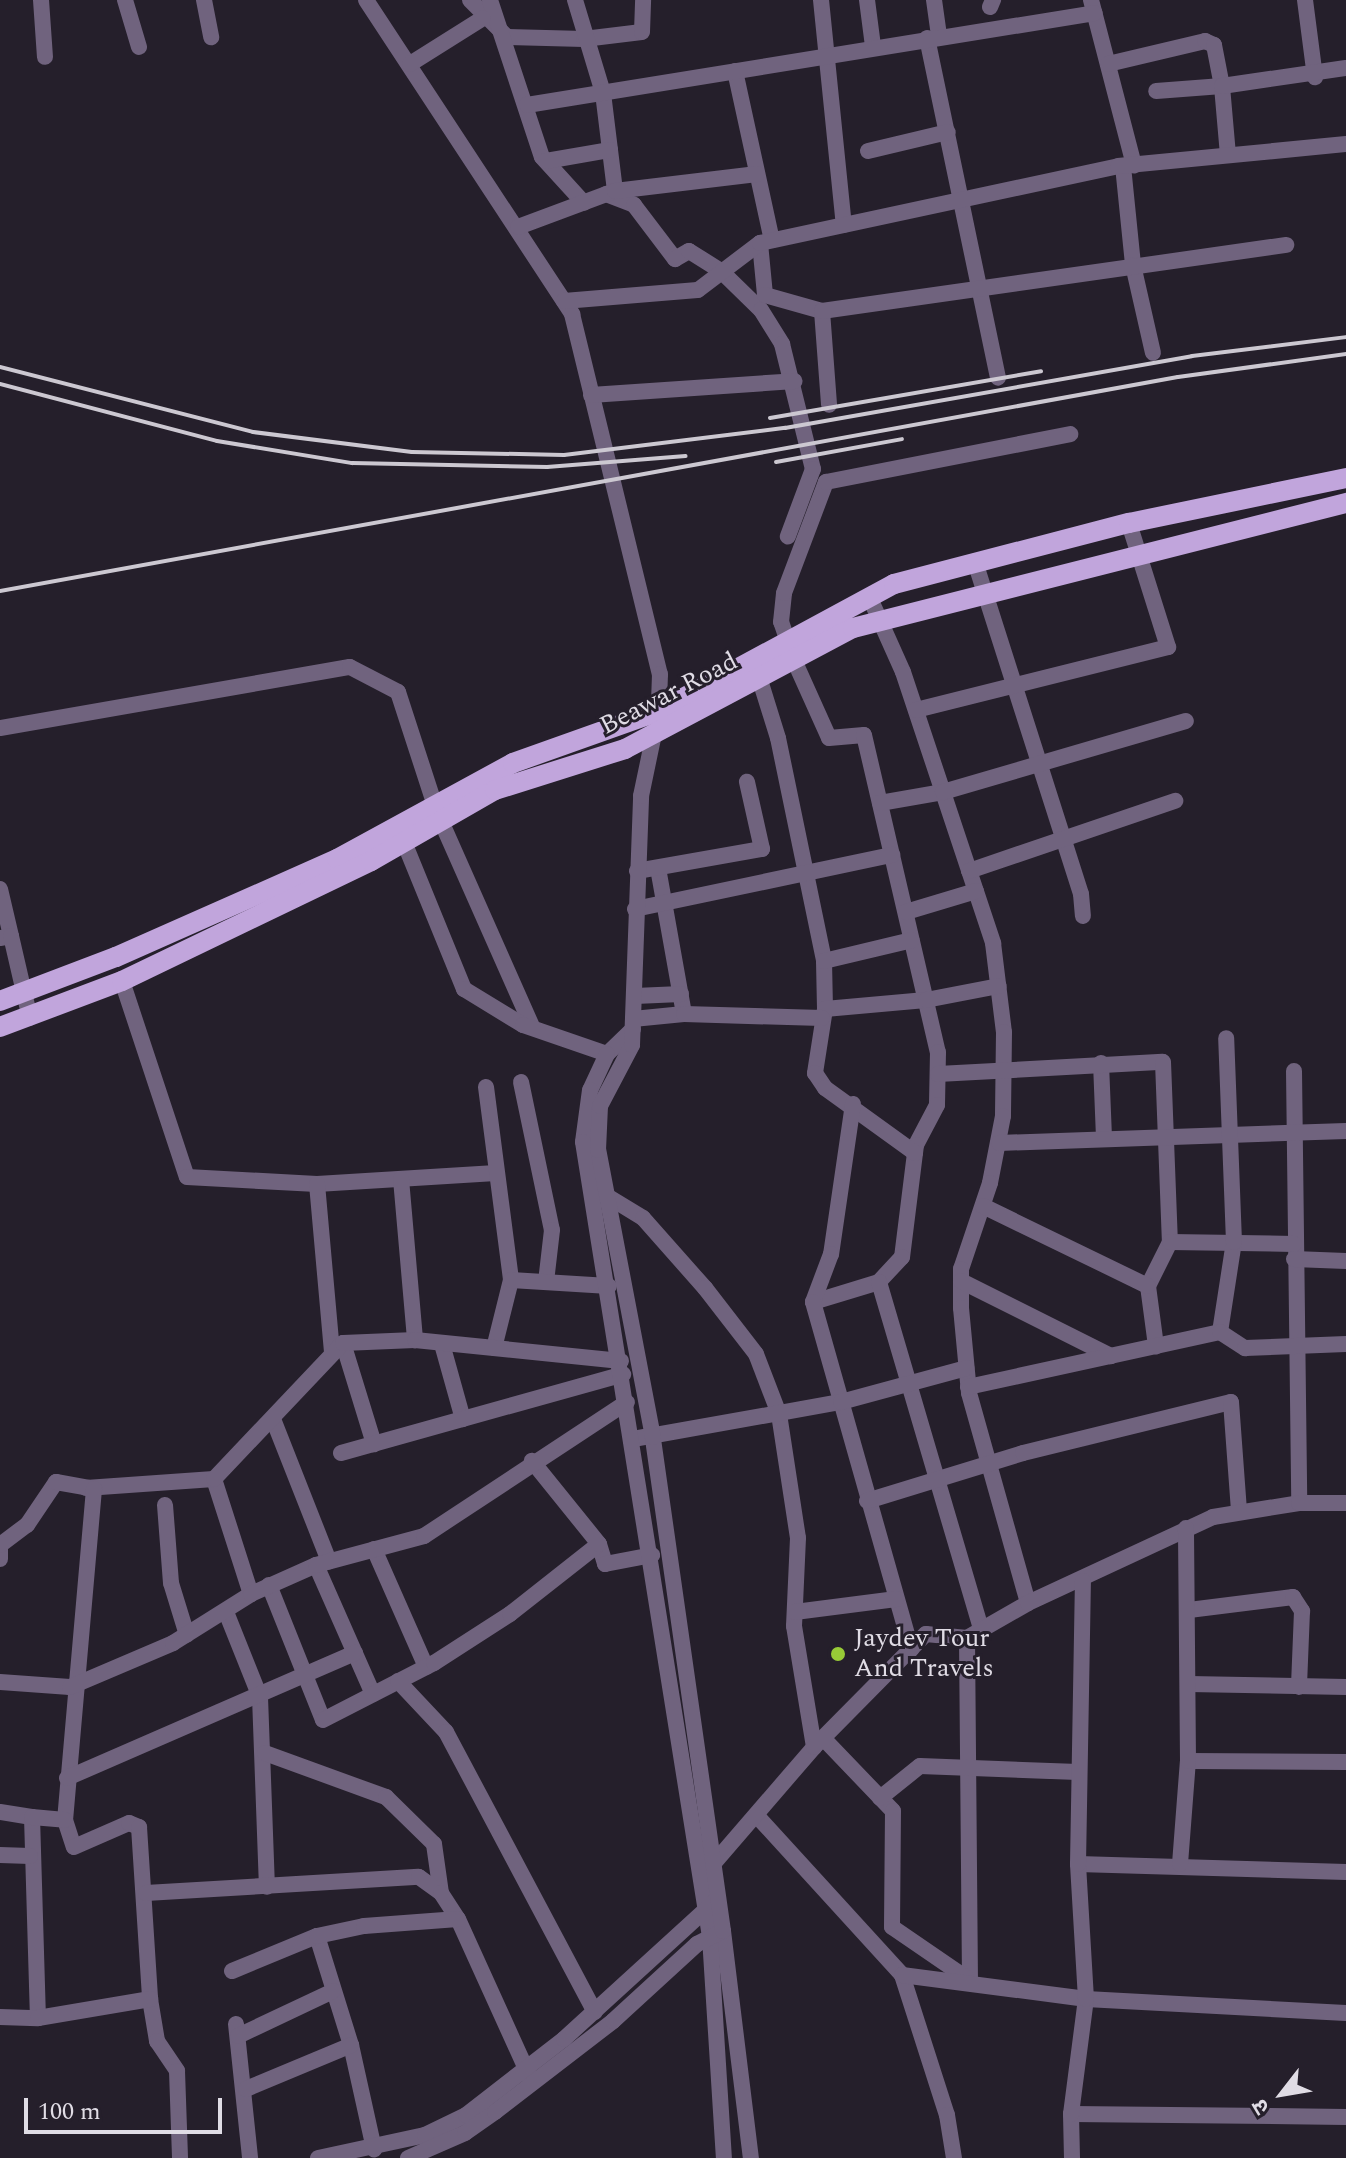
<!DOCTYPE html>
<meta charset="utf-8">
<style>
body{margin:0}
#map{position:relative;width:1346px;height:2158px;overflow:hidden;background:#251f2b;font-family:Spectral,"Noto Sans Devanagari",serif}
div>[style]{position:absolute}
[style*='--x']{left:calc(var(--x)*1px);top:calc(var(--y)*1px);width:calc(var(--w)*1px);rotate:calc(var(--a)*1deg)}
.minor>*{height:16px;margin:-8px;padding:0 8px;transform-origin:8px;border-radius:8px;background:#70637e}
.tertiary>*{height:16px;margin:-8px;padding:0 8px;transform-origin:8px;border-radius:8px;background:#70637e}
.primary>*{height:20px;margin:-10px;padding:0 10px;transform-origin:10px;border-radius:10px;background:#c1a5dc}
.rail>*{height:4px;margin:-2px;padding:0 2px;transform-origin:2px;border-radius:2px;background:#ccc8d1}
.dots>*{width:22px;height:22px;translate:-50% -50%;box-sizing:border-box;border:4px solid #251f2b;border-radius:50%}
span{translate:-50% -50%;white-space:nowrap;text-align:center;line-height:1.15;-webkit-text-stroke:6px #251f2b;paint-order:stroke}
.street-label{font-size:26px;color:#e0dce5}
.poi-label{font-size:26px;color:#e0dce5}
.left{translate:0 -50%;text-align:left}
.north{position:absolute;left:1242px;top:2054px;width:80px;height:80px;-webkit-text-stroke:6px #251f2b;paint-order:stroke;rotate:239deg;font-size:22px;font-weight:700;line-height:32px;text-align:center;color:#e0dce5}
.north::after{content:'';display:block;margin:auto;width:28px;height:36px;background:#e0dce5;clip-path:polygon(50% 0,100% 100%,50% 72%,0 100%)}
.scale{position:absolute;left:24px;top:2098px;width:198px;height:36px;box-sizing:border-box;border:4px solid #e0dce5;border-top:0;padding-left:10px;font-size:24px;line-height:28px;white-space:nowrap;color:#e0dce5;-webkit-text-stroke:6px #251f2b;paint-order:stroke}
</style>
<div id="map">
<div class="minor">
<i style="--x:41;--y:0;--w:57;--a:86"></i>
<i style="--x:125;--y:0;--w:49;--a:73.4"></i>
<i style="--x:204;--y:0;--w:38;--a:79"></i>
<i style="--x:366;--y:0;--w:376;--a:56.7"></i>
<i style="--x:572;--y:314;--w:371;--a:76.3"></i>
<i style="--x:660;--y:674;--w:37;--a:92"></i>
<i style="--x:470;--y:0;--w:52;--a:45"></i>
<i style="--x:507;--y:37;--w:77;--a:1.5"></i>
<i style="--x:584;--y:39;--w:58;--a:-6.9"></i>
<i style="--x:642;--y:32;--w:32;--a:-88"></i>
<i style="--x:490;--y:0;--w:165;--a:71.7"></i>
<i style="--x:542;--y:157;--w:62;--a:47.6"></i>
<i style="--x:575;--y:0;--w:97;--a:73.2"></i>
<i style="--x:603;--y:93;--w:99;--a:83"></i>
<i style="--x:821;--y:0;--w:226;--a:84.2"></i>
<i style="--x:867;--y:0;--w:46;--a:82.6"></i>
<i style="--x:934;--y:0;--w:37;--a:82"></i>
<i style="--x:1091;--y:0;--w:171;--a:75.4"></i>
<i style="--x:1305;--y:0;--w:78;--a:82.6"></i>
<i style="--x:990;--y:7;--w:8;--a:-67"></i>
<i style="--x:927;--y:38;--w:347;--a:78.2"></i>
<i style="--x:410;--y:64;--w:86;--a:-32.2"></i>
<i style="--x:1108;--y:64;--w:100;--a:-13.3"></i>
<i style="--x:1205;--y:41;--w:10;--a:24"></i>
<i style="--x:1214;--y:45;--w:42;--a:79"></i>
<i style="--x:1222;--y:86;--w:66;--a:175.7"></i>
<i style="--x:735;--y:71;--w:173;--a:77.7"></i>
<i style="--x:527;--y:105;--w:575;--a:-9.2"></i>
<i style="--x:868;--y:151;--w:82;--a:-13.4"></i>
<i style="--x:1228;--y:155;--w:69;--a:-95"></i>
<i style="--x:1222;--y:86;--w:125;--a:-8.3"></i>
<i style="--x:546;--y:161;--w:65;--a:-9.8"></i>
<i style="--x:1123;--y:166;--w:100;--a:84.2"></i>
<i style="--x:1133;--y:265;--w:90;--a:77.2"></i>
<i style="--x:606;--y:194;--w:30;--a:21"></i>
<i style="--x:634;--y:205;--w:68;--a:52.8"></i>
<i style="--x:675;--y:259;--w:16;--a:-30"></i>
<i style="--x:689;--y:251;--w:39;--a:32"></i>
<i style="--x:722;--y:272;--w:54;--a:44.3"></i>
<i style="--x:761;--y:310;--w:40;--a:58"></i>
<i style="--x:782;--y:344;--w:129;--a:76.1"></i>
<i style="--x:813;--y:469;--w:72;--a:110.5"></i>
<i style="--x:518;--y:227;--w:103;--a:-20.4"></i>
<i style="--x:615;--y:191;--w:143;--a:-6.8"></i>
<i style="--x:760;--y:243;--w:52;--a:84.5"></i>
<i style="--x:765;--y:295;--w:59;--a:15.7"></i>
<i style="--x:822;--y:311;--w:94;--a:85.7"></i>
<i style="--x:564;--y:301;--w:134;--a:-4.7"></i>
<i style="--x:698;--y:290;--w:78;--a:-37.2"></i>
<i style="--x:760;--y:243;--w:366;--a:-12.1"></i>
<i style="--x:1118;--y:166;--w:229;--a:-5.5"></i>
<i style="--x:822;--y:311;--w:469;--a:-8.1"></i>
<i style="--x:591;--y:395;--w:204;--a:-3.9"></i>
<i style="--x:976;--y:565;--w:345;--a:72.3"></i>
<i style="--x:1081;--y:894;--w:22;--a:85"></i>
<i style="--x:869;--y:596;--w:83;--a:65.9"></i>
<i style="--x:903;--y:672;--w:286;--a:71.6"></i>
<i style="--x:993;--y:943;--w:90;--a:83"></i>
<i style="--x:1004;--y:1032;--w:84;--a:90.7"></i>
<i style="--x:1003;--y:1116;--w:68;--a:101"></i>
<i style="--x:990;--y:1183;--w:91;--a:108.6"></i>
<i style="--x:961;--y:1269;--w:39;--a:90"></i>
<i style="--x:961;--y:1308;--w:85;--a:84.6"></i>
<i style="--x:969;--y:1393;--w:218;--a:74.3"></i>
<i style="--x:787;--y:639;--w:18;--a:-109"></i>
<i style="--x:781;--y:622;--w:29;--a:-84"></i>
<i style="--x:784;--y:593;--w:119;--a:-69.3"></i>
<i style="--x:826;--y:482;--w:249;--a:-11.1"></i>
<i style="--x:794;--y:660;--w:85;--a:65.8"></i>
<i style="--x:829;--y:738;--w:35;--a:-5"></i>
<i style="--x:864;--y:735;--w:326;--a:76.9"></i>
<i style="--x:938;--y:1052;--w:53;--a:91.1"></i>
<i style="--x:937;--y:1105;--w:45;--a:117.7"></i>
<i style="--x:916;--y:1145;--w:113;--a:97.1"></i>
<i style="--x:902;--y:1257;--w:34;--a:133"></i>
<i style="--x:879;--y:1282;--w:69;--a:163.1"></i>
<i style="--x:759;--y:677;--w:64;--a:72.7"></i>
<i style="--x:778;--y:738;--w:228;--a:78.3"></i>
<i style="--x:824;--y:961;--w:48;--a:88.8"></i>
<i style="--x:825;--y:1009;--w:65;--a:98.9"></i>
<i style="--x:815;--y:1073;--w:18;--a:56"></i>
<i style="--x:825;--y:1088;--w:111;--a:35.8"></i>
<i style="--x:916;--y:710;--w:260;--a:-14"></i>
<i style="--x:1168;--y:647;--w:130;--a:-107.5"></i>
<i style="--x:0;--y:728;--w:355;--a:-9.9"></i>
<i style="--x:350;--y:667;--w:54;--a:27.5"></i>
<i style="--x:398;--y:692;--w:117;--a:72"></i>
<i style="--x:880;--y:803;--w:64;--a:-9.9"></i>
<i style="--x:943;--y:792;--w:253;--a:-16.3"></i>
<i style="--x:441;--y:821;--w:224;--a:66.1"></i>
<i style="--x:404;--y:842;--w:159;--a:67.8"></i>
<i style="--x:464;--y:989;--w:69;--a:31.4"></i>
<i style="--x:523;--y:1025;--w:89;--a:19"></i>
<i style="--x:658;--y:868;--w:148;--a:79.9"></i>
<i style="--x:637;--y:871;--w:127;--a:-10"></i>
<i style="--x:762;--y:849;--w:69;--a:-102.6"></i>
<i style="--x:969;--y:871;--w:218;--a:-18.8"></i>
<i style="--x:0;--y:889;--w:48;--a:76.8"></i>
<i style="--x:635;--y:909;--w:263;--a:-11.9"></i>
<i style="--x:906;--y:912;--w:73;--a:-16.7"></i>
<i style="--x:0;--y:938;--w:11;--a:-10"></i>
<i style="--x:11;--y:936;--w:84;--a:77"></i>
<i style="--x:824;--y:961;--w:90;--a:-13.4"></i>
<i style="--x:122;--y:981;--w:206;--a:71.7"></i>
<i style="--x:187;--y:1177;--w:130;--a:3.1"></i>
<i style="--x:317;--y:1184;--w:179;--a:-3.5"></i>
<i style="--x:635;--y:996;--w:46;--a:-2.5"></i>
<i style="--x:825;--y:1009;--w:101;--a:-5.1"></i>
<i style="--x:926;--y:1000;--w:74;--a:-10.9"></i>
<i style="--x:633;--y:1019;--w:51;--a:-5.6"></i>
<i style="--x:684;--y:1014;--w:138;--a:1.7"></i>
<i style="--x:1101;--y:1063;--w:76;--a:87.7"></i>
<i style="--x:1294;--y:1071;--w:432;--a:89.3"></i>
<i style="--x:938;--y:1074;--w:225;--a:-3.1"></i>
<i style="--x:1163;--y:1062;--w:180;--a:87.8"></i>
<i style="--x:1170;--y:1242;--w:49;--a:116.6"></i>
<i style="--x:1148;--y:1286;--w:61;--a:82.4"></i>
<i style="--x:521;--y:1082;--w:151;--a:78.2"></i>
<i style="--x:552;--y:1230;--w:52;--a:96.6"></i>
<i style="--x:486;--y:1087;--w:195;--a:82.6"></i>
<i style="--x:511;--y:1280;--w:70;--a:104"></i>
<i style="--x:853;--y:1104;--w:152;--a:98.3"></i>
<i style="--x:831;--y:1254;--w:51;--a:110.6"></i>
<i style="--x:813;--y:1302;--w:361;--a:74.2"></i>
<i style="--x:999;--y:1143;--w:347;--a:-2"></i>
<i style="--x:401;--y:1179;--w:162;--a:85"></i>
<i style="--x:317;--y:1184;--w:170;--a:84.9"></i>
<i style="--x:607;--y:1196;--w:42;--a:31.4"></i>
<i style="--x:643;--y:1218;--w:94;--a:48.5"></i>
<i style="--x:705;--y:1288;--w:83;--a:52.3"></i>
<i style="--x:756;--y:1354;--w:64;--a:69"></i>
<i style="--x:779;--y:1414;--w:125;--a:81.3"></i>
<i style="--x:798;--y:1538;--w:88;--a:92.6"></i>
<i style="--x:794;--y:1626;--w:123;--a:80.6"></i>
<i style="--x:983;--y:1206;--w:183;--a:25.9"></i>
<i style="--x:1170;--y:1242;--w:124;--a:0.9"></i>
<i style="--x:1294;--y:1259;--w:52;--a:2.2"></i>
<i style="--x:511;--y:1280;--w:98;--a:3.5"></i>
<i style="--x:961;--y:1281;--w:168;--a:26.6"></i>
<i style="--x:879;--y:1282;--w:362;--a:73.6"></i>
<i style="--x:1220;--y:1332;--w:91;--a:-81.2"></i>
<i style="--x:1234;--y:1242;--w:204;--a:-92.2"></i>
<i style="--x:343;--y:1343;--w:106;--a:72.9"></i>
<i style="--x:442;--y:1344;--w:78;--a:74.4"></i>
<i style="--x:968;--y:1387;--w:258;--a:-12.3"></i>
<i style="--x:1220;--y:1332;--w:30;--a:33"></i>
<i style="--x:1245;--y:1348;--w:101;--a:-2.3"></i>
<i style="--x:273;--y:1419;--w:153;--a:68.5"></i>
<i style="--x:633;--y:1439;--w:211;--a:-10.1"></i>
<i style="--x:841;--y:1402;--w:130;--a:-15.2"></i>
<i style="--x:341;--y:1453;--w:293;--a:-15.6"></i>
<i style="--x:214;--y:1479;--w:121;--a:72.2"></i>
<i style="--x:86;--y:1488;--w:128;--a:-4"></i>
<i style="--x:214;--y:1479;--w:187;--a:-46.5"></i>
<i style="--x:343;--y:1343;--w:72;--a:-2.4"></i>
<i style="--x:415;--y:1340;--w:207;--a:5.8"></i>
<i style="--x:867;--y:1501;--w:163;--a:-17.1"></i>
<i style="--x:1023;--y:1453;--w:214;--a:-13.8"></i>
<i style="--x:1231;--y:1402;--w:109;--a:85.8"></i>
<i style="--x:165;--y:1505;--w:78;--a:85.6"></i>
<i style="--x:171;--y:1583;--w:54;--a:72.9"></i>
<i style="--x:599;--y:1544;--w:21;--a:73"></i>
<i style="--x:605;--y:1564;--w:48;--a:-10.8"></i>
<i style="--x:374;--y:1549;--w:129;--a:66.2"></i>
<i style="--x:0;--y:1559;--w:14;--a:-90"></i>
<i style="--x:0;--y:1545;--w:34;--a:-37"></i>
<i style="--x:27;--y:1525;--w:52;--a:-56"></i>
<i style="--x:56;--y:1482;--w:39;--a:10"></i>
<i style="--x:94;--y:1489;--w:332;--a:95"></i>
<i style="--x:65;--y:1820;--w:28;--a:72"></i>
<i style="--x:74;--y:1847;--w:60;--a:-23.6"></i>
<i style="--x:129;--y:1823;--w:11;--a:22"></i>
<i style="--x:139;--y:1827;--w:172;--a:86.3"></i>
<i style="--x:150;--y:1999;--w:43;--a:80.5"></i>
<i style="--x:157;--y:2041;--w:36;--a:56"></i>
<i style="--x:177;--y:2071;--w:87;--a:88"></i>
<i style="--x:316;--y:1565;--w:141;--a:66.2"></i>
<i style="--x:269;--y:1585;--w:145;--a:68.2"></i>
<i style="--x:323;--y:1720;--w:125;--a:-27.2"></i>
<i style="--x:434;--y:1663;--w:90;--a:-32.8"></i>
<i style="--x:510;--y:1614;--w:113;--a:-38.2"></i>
<i style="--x:599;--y:1544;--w:107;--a:-128.9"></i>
<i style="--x:1189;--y:1610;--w:105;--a:-7.1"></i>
<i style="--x:1293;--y:1597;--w:17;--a:57"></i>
<i style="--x:1302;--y:1611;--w:76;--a:92.3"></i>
<i style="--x:226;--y:1612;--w:92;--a:68.2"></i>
<i style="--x:260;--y:1697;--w:190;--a:87.9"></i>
<i style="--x:795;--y:1612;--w:102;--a:-7.3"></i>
<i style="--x:967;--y:1638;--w:342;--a:89.5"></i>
<i style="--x:398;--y:1681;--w:70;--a:46.7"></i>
<i style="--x:446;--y:1732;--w:317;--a:62"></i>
<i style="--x:0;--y:1682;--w:70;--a:4.1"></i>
<i style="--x:70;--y:1687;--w:112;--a:-23.1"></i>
<i style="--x:173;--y:1643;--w:92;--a:-32.1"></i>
<i style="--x:251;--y:1594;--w:71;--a:-24"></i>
<i style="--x:316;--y:1565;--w:112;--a:-15"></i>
<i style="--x:424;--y:1536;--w:243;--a:-33.4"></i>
<i style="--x:1189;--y:1684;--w:157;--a:1.1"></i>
<i style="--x:823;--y:1738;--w:101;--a:46.2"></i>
<i style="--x:893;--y:1811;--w:116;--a:90.5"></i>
<i style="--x:892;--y:1927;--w:92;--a:34.4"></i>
<i style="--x:265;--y:1753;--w:129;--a:20"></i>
<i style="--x:386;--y:1797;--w:67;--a:44.4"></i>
<i style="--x:434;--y:1844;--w:49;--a:81.9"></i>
<i style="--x:1188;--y:1761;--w:158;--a:0.4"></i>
<i style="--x:67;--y:1778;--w:314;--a:-23.5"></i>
<i style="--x:880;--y:1798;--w:51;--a:-38.7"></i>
<i style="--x:920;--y:1766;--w:158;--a:2.2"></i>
<i style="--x:0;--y:1812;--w:32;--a:9"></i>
<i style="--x:32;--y:1817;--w:201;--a:88.3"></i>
<i style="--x:757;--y:1816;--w:215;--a:47.6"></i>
<i style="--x:902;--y:1975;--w:147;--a:72.2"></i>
<i style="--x:947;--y:2115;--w:44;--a:80.8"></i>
<i style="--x:32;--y:1817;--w:33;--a:5"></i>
<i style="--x:0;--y:1855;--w:30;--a:2"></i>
<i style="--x:714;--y:1863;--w:153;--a:-49.2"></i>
<i style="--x:814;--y:1747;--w:159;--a:-45.3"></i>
<i style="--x:926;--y:1634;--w:41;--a:5.6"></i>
<i style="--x:967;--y:1638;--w:70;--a:-29.8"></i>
<i style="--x:1028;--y:1603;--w:204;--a:-24.9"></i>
<i style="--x:1213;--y:1517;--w:87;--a:-9.2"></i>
<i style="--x:1299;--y:1503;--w:47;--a:0"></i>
<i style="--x:1078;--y:1864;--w:268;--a:1.7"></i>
<i style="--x:1180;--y:1864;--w:103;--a:-85.6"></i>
<i style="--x:1188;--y:1761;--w:233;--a:-90.5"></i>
<i style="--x:146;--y:1893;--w:273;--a:-3.4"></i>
<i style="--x:419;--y:1877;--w:27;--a:36"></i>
<i style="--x:441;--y:1893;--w:31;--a:57"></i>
<i style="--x:458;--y:1919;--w:175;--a:65.6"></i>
<i style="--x:723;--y:1931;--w:229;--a:83"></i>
<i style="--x:317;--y:1936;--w:114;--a:72.7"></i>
<i style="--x:351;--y:2045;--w:107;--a:77.5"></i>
<i style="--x:710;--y:1937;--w:221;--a:86.4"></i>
<i style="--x:232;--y:1971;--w:92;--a:-22.4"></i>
<i style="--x:317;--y:1936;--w:48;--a:-12"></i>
<i style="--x:364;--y:1926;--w:94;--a:-4.3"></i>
<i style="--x:902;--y:1975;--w:186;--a:7.4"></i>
<i style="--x:1086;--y:1999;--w:260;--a:3.1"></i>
<i style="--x:0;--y:2017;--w:38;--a:2"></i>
<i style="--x:38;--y:2018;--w:114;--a:-9.6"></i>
<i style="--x:236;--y:2024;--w:135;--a:84"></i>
<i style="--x:238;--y:2036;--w:105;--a:-25.3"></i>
<i style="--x:246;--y:2089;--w:114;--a:-22.7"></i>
<i style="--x:1071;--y:2114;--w:275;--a:0.6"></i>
<i style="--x:1072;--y:2158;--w:44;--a:-91.3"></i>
<i style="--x:1071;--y:2114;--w:116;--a:-82.6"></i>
<i style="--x:1086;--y:1999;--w:135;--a:-93.4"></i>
<i style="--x:1078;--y:1864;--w:283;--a:-89"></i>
</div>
<div class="tertiary">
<i style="--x:633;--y:1029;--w:36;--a:136"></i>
<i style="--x:607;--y:1054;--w:40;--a:115"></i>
<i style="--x:590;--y:1090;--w:52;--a:97.7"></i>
<i style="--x:583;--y:1142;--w:805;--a:80.92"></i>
<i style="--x:318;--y:2158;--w:109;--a:-12.1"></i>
<i style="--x:425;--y:2135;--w:46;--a:-26"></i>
<i style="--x:466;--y:2115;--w:124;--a:-37.8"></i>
<i style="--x:564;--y:2039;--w:203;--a:-42.4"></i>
<i style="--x:408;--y:2158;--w:62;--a:-23.7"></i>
<i style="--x:465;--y:2133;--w:37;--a:-35"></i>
<i style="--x:495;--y:2112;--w:149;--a:-37.6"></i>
<i style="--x:613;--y:2021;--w:114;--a:-42.5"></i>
<i style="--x:697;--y:1944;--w:29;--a:-27"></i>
<i style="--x:723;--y:1931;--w:499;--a:-98.1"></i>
<i style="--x:653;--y:1437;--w:292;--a:-100.8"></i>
<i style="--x:598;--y:1150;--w:44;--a:-87.4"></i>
<i style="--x:600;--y:1106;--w:69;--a:-62.3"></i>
<i style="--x:632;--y:1045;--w:249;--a:-87.9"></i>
<i style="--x:641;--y:796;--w:74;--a:-78.2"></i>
</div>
<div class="primary">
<i style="--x:0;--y:1001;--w:124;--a:-20.8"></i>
<i style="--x:116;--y:957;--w:242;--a:-23.9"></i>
<i style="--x:337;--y:859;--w:200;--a:-28.6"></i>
<i style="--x:513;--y:763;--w:155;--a:-19.6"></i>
<i style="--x:659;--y:711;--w:267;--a:-28.4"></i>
<i style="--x:894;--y:584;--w:243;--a:-14.6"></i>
<i style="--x:1129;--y:523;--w:222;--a:-11.7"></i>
<i style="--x:0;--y:1027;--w:130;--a:-20.7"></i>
<i style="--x:122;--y:981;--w:276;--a:-25.7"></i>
<i style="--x:371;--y:861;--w:143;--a:-29.8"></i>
<i style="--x:495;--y:790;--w:136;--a:-17.5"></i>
<i style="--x:625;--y:749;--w:258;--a:-28"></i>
<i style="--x:853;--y:628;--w:509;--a:-14.23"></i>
</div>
<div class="rail">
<i style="--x:0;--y:367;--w:261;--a:14.4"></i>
<i style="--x:253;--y:432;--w:160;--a:7.2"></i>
<i style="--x:412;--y:452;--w:152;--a:1.1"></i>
<i style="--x:564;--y:455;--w:223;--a:-7"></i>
<i style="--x:785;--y:428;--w:413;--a:-10"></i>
<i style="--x:1192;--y:356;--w:155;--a:-7"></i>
<i style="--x:0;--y:384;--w:224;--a:14.7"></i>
<i style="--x:217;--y:441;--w:137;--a:9.3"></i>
<i style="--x:352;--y:463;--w:195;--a:1.2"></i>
<i style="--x:547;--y:467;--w:139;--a:-4.5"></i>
<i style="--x:770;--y:418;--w:275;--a:-9.8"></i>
<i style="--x:776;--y:462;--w:128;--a:-10.3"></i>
<i style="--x:0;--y:591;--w:1197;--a:-10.3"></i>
<i style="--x:1178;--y:377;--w:170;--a:-7.8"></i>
</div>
<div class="dots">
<i style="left:838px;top:1654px;background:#98cb37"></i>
</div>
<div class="street-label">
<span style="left:669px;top:694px;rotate:-27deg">Beawar Road</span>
</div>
<div class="poi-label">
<span class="left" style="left:854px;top:1654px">Jaydev Tour<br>And Travels</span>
</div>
<div class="north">उ</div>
<div class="scale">100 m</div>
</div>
